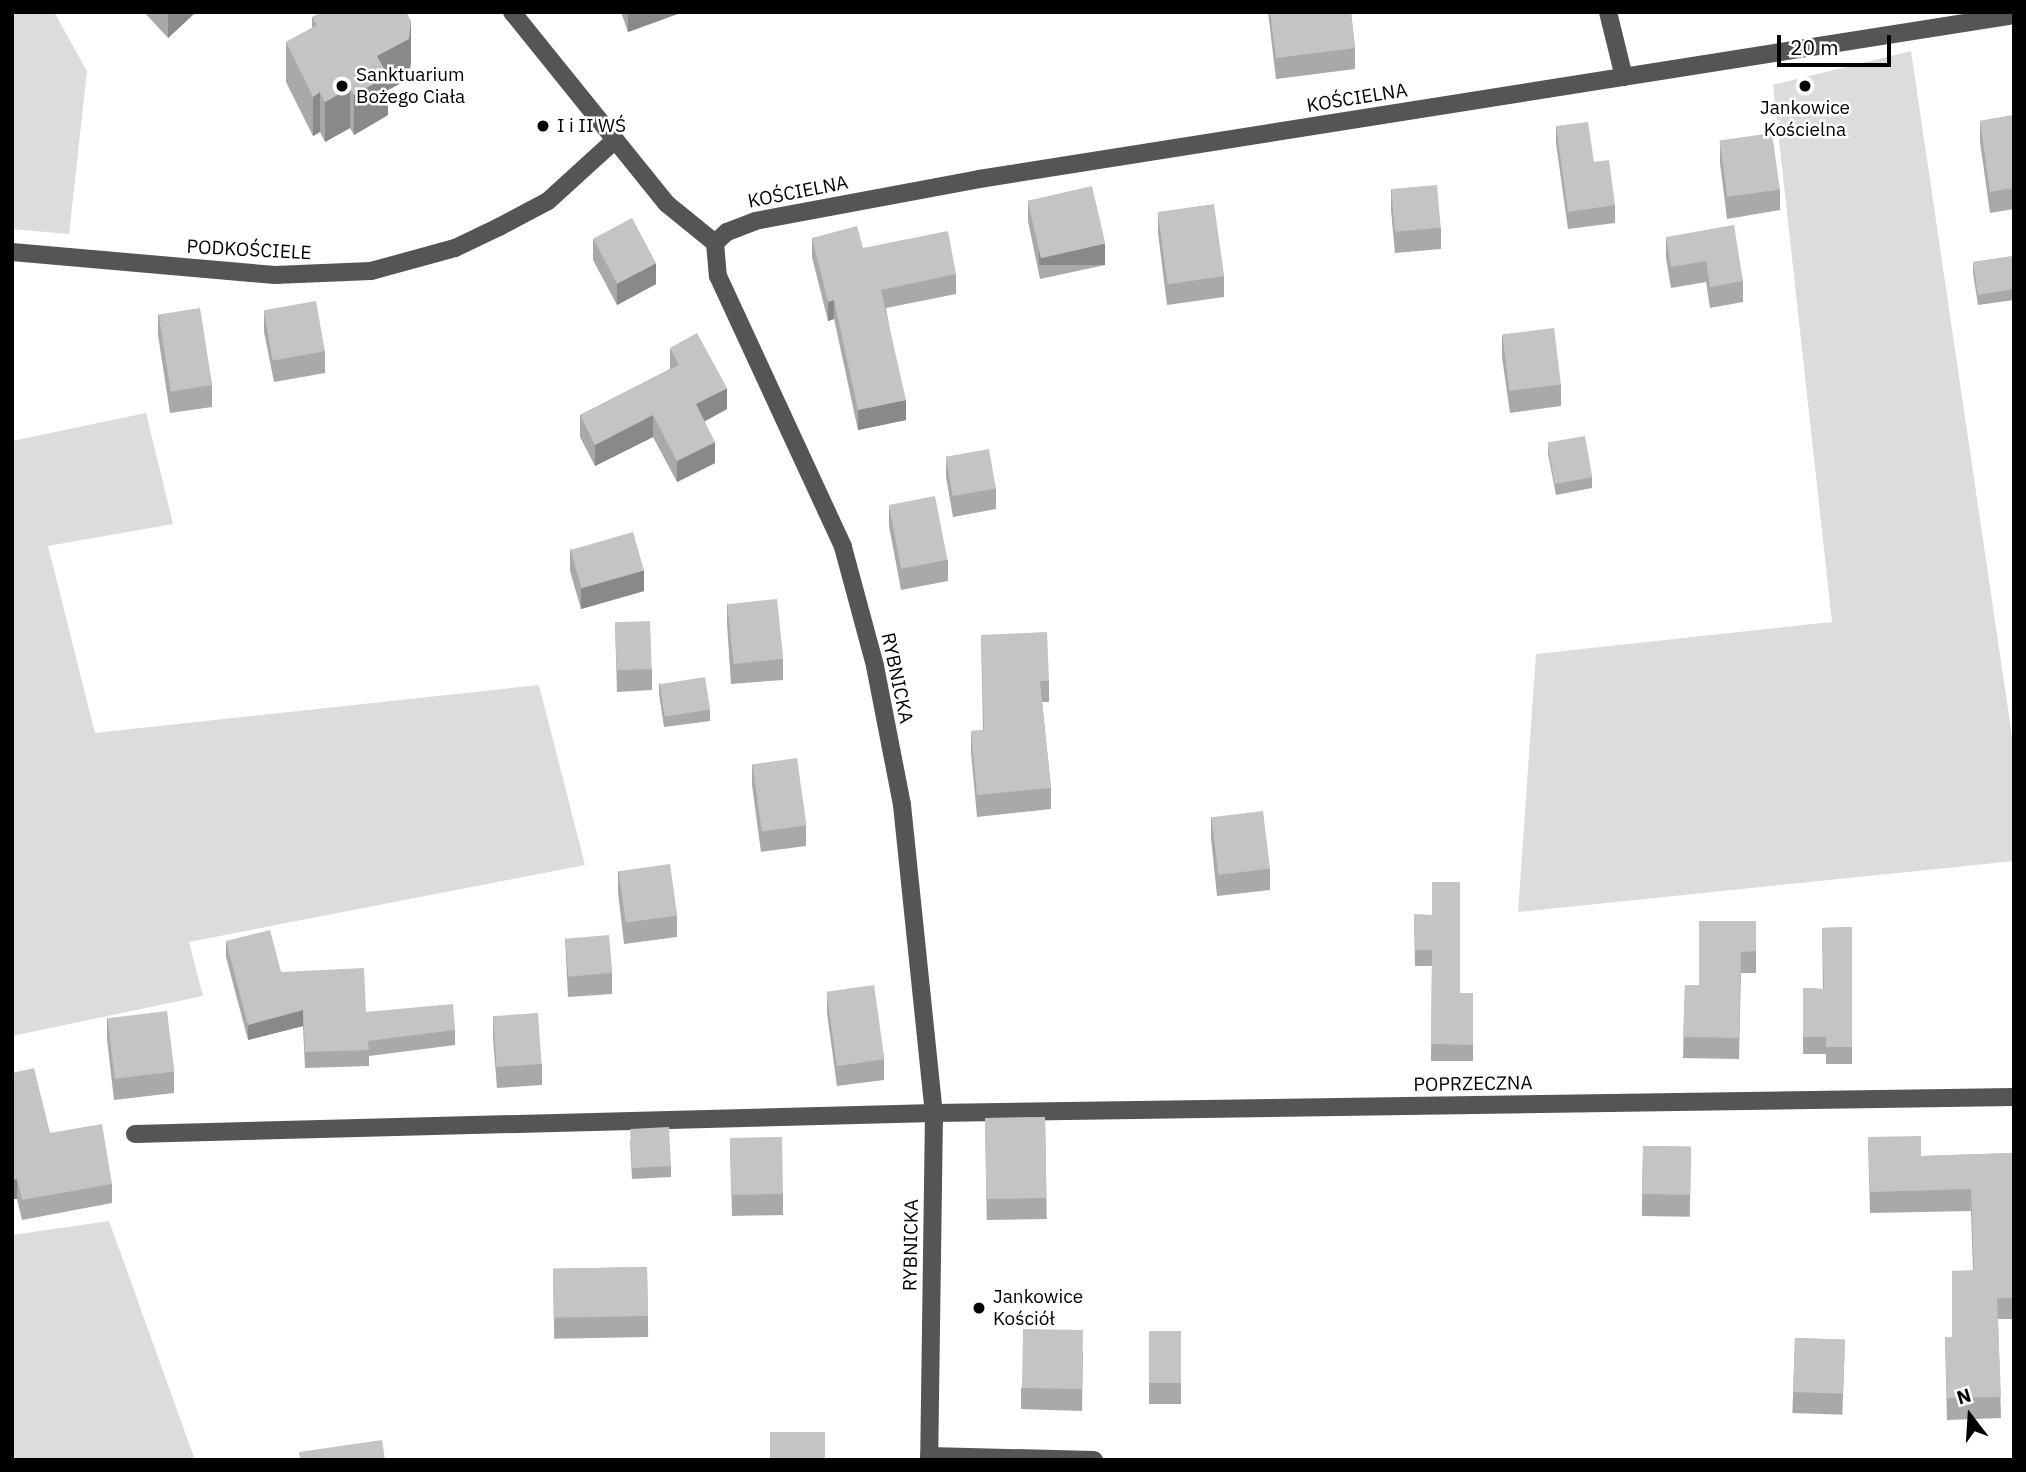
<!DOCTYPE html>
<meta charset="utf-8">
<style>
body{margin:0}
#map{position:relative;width:2026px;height:1472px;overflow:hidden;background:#fff;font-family:"IBM Plex Sans",sans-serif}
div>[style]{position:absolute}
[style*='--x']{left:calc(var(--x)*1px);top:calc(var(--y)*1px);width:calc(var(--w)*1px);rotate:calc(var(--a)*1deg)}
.green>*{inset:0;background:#dcdcdc}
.minor>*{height:18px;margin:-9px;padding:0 9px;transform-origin:9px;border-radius:9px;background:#555}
.wall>*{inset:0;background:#a9a9a9;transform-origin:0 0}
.shaded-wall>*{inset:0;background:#898989;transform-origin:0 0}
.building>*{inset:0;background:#c4c4c4;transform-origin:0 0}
.dots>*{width:19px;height:19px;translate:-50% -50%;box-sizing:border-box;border:4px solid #fff;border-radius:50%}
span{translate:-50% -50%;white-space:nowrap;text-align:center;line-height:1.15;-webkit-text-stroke:5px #fff;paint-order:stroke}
.poi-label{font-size:19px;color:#000}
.left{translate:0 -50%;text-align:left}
.street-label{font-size:19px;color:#000}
.frame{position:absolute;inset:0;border:14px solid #000;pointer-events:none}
.north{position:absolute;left:1935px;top:1381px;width:70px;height:70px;-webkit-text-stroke:5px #fff;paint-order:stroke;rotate:343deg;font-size:19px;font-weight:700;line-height:28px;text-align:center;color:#000}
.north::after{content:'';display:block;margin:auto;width:24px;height:32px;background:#000;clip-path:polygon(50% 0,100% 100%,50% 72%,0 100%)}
.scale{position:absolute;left:1777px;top:35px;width:114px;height:32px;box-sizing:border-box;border:4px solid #000;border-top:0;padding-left:9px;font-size:21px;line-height:24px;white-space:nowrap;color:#000;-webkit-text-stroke:5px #fff;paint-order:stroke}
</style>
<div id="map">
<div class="green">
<i style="clip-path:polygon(12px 12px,54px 12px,87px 71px,69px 234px,12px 229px)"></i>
<i style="clip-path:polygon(1911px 51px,2014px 750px,2014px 861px,1518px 912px,1536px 654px,1832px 622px,1773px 85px)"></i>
<i style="clip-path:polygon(146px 413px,173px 524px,48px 546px,95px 733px,539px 685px,585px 865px,189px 942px,203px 996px,12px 1036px,12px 441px)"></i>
<i style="clip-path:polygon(109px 1221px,195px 1460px,12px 1460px,12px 1235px)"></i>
</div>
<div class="minor">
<i style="--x:512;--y:12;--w:247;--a:51.1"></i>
<i style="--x:667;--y:204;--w:62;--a:39.1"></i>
<i style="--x:1608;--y:12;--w:67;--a:76.2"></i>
<i style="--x:715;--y:243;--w:16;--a:-43"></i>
<i style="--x:727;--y:232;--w:30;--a:-21"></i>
<i style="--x:755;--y:221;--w:228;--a:-10.6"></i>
<i style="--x:979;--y:179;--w:1048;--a:-9"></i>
<i style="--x:715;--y:243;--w:33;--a:85"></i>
<i style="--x:718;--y:276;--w:298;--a:65.2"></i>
<i style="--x:843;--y:547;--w:123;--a:74.9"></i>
<i style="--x:875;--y:666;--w:142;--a:79"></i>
<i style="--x:902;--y:805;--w:310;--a:84.1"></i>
<i style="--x:934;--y:1113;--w:347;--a:90.8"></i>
<i style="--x:12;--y:252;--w:264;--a:5"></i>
<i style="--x:275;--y:275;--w:96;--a:-2.4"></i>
<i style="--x:371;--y:271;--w:87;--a:-15.3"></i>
<i style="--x:455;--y:248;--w:49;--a:-25.5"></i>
<i style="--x:499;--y:227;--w:55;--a:-28"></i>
<i style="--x:548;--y:201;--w:91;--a:-42.3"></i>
<i style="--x:135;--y:1134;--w:799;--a:-1.51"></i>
<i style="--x:934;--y:1113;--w:1080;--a:-0.85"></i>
<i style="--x:929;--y:1456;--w:165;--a:1.4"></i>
</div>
<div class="wall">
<i style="clip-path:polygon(144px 12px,196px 12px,168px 38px)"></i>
<i style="clip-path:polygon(621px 12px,683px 12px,628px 32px)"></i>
<i style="clip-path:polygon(1268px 12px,1351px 12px,1355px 48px,1355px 69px,1276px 79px)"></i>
<i style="clip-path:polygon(312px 17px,411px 61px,409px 79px,388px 90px,388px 115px,354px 135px,350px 128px,325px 142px,320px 132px,313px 136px,286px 82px,286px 42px,312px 28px)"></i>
<i style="clip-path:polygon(2014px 115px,2014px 209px,1990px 213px,1980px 142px,1980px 121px)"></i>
<i style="clip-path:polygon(1556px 126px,1594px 162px,1615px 205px,1615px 223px,1568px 229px,1556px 143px)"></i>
<i style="clip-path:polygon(1720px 142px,1780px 189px,1780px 210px,1727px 219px,1720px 163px)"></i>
<i style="clip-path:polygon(1391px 189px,1441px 228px,1441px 249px,1395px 253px,1391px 210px)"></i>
<i style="clip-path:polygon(1028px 200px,1105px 265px,1040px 279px,1028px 221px)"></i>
<i style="clip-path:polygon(1158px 212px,1224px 276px,1224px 297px,1167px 305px,1158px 233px)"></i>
<i style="clip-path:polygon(1666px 237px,1743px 281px,1743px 302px,1710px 308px,1706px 282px,1671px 288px,1666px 258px)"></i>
<i style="clip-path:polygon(812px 238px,863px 248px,956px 274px,956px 294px,886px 308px,906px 420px,858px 430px,834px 319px,828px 321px,812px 257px)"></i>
<i style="clip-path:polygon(593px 239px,656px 284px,617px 305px,593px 260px)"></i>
<i style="clip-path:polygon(2014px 256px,2014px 300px,1978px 305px,1973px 273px,1973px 262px)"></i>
<i style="clip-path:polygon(264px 311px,325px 351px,325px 373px,274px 382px,264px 332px)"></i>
<i style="clip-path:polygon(158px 314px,212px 385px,212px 407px,170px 413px,158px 335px)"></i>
<i style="clip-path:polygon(1502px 335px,1561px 385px,1561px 406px,1510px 413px,1502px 357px)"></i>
<i style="clip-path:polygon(670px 348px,727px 409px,705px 421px,715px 463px,677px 482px,653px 437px,595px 466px,580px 437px,580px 415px,670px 369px)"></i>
<i style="clip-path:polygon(1548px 443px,1592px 477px,1592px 488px,1556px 495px,1548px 454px)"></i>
<i style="clip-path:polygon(946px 456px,996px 488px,996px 509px,953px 517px,946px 477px)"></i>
<i style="clip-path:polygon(889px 505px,948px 560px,948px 581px,901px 590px,889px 526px)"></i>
<i style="clip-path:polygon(570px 549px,644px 591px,581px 609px,570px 571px)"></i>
<i style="clip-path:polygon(727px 603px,783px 659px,783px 680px,731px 684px,727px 624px)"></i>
<i style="clip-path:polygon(615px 622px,652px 669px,652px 690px,617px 692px)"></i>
<i style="clip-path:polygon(981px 635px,1049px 681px,1049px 702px,1042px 702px,1051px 788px,1051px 809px,977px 817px,971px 752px,971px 731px,983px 730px)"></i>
<i style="clip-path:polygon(659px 683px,710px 710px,710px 721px,664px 727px,659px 694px)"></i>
<i style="clip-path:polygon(752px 764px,806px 825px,806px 846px,761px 852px,752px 785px)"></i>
<i style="clip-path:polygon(1211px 817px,1270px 869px,1270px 890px,1217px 896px,1211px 838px)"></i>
<i style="clip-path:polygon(618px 871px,677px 916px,677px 937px,624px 944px,618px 892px)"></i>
<i style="clip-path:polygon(1414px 914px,1460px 993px,1473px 993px,1473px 1061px,1431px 1061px,1432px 966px,1415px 966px)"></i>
<i style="clip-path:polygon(1756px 921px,1756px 973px,1741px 973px,1739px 1059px,1683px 1058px,1685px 985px,1699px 985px)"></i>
<i style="clip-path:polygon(1852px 927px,1852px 1064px,1826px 1064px,1826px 1054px,1803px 1054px,1803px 988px,1823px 989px,1822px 928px)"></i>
<i style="clip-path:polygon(565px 938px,612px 973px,612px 994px,568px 997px)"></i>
<i style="clip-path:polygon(226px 941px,281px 972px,366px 1012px,455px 1030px,455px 1045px,369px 1056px,369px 1066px,305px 1068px,303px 1026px,248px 1040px,226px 957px)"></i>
<i style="clip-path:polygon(827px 992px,884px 1059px,884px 1080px,837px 1086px,827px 1013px)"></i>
<i style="clip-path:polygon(493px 1016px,542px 1064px,542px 1085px,497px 1088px,493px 1038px)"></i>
<i style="clip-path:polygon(107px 1018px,174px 1072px,174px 1093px,114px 1100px,107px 1039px)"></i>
<i style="clip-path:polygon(12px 1073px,50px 1133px,112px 1184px,112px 1203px,22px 1220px,17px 1199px)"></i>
<i style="left:1045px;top:1117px;width:102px;height:60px;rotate:89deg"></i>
<i style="clip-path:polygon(1868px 1137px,1921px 1156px,2014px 1153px,2014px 1319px,1998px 1319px,2001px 1418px,1947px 1420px,1945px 1337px,1952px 1337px,1973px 1270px,1971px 1211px,1870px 1213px)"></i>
<i style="clip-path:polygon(730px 1138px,783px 1194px,783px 1215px,732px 1216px)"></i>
<i style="clip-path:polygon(630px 1140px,671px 1166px,671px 1177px,632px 1179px)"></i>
<i style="left:1643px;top:1146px;width:48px;height:70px;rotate:1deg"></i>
<i style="left:647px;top:1267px;width:70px;height:94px;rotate:89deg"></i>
<i style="left:1149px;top:1331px;width:32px;height:73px"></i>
<i style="left:1795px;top:1338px;width:50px;height:75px;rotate:2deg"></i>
<i style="clip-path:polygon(1083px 1351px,1082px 1411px,1021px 1409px,1021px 1388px)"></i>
</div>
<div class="shaded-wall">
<i style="clip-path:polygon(168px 12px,196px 12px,168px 38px)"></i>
<i style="clip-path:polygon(628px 12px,683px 12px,628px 32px)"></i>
<i style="clip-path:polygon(411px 21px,411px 61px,409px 79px,388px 90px,388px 115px,354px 135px,354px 95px,377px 56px)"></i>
<i style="clip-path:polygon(350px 88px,350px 128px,325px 142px,325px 102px)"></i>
<i style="clip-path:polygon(320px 92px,320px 132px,313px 136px,313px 97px)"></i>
<i style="left:1105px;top:244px;width:21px;height:66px;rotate:90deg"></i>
<i style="clip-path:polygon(656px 263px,656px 284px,617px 305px,617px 284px)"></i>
<i style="clip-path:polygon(834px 300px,834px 319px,828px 321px,828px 302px)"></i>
<i style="clip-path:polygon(727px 388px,727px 409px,696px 426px,696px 404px)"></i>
<i style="clip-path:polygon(906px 400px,906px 420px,858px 430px,858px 410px)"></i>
<i style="clip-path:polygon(653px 415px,653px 437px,595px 466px,595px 445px)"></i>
<i style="clip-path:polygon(715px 442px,715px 463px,677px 482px,677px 461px)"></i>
<i style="clip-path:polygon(644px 570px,644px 591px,581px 609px,581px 588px)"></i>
<i style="clip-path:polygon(303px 1010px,303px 1026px,248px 1040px,248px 1025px)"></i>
<i style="left:17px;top:1179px;width:20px;height:5px;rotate:90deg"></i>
</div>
<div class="building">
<i style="clip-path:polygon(322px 12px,406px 12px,411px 21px,409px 39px,377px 56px,388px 76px,354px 95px,350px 88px,325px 102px,320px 92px,313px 97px,286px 42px,317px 25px,312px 17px)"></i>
<i style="clip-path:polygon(1270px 12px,1351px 12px,1355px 48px,1276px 58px)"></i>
<i style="clip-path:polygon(2014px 115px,2014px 188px,1990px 192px,1980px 121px)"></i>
<i style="clip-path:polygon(1588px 122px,1594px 162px,1609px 160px,1615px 205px,1568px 212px,1556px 126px)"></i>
<i style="left:1772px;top:133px;width:57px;height:53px;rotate:82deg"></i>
<i style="left:1437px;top:185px;width:43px;height:46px;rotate:85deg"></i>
<i style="left:1092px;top:186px;width:59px;height:66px;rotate:77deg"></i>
<i style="left:1214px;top:204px;width:73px;height:57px;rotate:82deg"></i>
<i style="left:632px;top:218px;width:51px;height:44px;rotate:62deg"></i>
<i style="clip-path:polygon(1734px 225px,1743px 281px,1710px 287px,1706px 261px,1671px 267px,1666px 237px)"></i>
<i style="clip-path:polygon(857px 226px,863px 248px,948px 231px,956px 274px,881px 290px,906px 400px,858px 410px,834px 300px,828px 302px,812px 238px)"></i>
<i style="clip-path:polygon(2014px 256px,2014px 289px,1978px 295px,1973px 262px)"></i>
<i style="left:316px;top:301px;width:51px;height:53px;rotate:80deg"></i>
<i style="left:200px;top:308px;width:78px;height:42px;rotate:81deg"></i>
<i style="left:1554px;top:328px;width:57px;height:52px;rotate:83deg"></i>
<i style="clip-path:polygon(697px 333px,727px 388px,696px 404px,715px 442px,677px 461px,653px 415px,595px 445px,580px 415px,679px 365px,670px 348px)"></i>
<i style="left:1585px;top:436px;width:42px;height:38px;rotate:80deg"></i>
<i style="left:989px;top:449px;width:40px;height:44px;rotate:80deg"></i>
<i style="left:935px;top:496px;width:65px;height:47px;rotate:79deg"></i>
<i style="left:633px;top:532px;width:40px;height:65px;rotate:74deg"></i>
<i style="left:777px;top:599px;width:60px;height:50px;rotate:84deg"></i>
<i style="left:650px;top:621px;width:48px;height:35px;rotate:88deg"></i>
<i style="clip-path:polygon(1047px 632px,1049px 681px,1040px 681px,1051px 788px,977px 795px,971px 731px,984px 730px,981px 635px)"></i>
<i style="left:705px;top:677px;width:33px;height:46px;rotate:81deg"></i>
<i style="left:797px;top:758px;width:68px;height:45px;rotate:82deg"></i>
<i style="left:1263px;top:811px;width:58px;height:52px;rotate:83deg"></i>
<i style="left:670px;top:864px;width:52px;height:52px;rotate:82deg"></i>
<i style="clip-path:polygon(1432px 882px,1460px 882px,1460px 993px,1473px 993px,1473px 1045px,1431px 1044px,1432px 950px,1415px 950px,1414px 914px,1432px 915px)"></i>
<i style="clip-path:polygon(1699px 921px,1756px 921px,1756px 951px,1741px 952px,1739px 1038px,1683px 1037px,1685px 985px,1699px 985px)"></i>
<i style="clip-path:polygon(1852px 927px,1852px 1047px,1826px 1047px,1826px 1037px,1803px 1037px,1803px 988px,1824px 989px,1822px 928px)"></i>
<i style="clip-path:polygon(270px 930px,281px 972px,364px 968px,366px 1012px,453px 1004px,455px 1030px,368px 1041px,369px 1050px,305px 1052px,303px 1010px,248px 1025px,226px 941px)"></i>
<i style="left:609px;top:935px;width:38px;height:44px;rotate:85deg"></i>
<i style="left:874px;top:985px;width:75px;height:48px;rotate:82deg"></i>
<i style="left:167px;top:1011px;width:61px;height:60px;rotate:83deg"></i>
<i style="left:538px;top:1013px;width:51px;height:45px;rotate:86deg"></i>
<i style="clip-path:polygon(34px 1068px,50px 1133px,102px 1124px,112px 1184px,22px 1200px,17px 1179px,12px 1180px,12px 1073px)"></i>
<i style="left:1045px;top:1117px;width:81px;height:60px;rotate:89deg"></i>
<i style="left:669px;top:1127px;width:39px;height:39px;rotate:87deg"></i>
<i style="clip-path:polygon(1921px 1136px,1921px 1156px,2014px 1153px,2014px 1298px,1997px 1298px,2001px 1397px,1947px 1398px,1945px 1337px,1952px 1337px,1952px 1271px,1974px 1270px,1971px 1189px,1870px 1192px,1868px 1137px)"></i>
<i style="left:782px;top:1137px;width:57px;height:52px;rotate:89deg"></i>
<i style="left:1643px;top:1146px;width:48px;height:48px;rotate:1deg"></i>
<i style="left:647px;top:1267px;width:49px;height:94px;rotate:89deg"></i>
<i style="left:1023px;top:1329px;width:60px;height:59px;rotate:1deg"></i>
<i style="left:1149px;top:1331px;width:32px;height:52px"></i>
<i style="left:1795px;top:1338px;width:50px;height:54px;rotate:2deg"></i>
<i style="left:770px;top:1432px;width:55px;height:28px"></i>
<i style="clip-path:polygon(382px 1440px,385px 1460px,300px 1460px,299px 1452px)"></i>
</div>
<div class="dots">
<i style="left:342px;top:86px;background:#000"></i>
<i style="left:1805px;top:86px;background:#000"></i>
<i style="left:543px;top:126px;background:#000"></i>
<i style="left:979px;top:1308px;background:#000"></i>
</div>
<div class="poi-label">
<span class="left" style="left:356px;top:86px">Sanktuarium<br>Bożego Ciała</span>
<span style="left:1805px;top:119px">Jankowice<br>Kościelna</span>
<span class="left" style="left:557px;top:126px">I i II WŚ</span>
<span class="left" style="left:993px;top:1308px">Jankowice<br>Kościół</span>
</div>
<div class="street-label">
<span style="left:1357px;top:98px;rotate:-9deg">KOŚCIELNA</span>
<span style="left:798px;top:192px;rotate:-11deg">KOŚCIELNA</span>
<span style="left:249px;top:250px;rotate:3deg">PODKOŚCIELE</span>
<span style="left:897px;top:678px;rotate:78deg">RYBNICKA</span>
<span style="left:1473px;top:1084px;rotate:-1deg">POPRZECZNA</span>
<span style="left:911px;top:1245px;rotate:-89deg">RYBNICKA</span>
</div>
<div class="frame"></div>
<div class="north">N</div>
<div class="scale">20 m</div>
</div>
